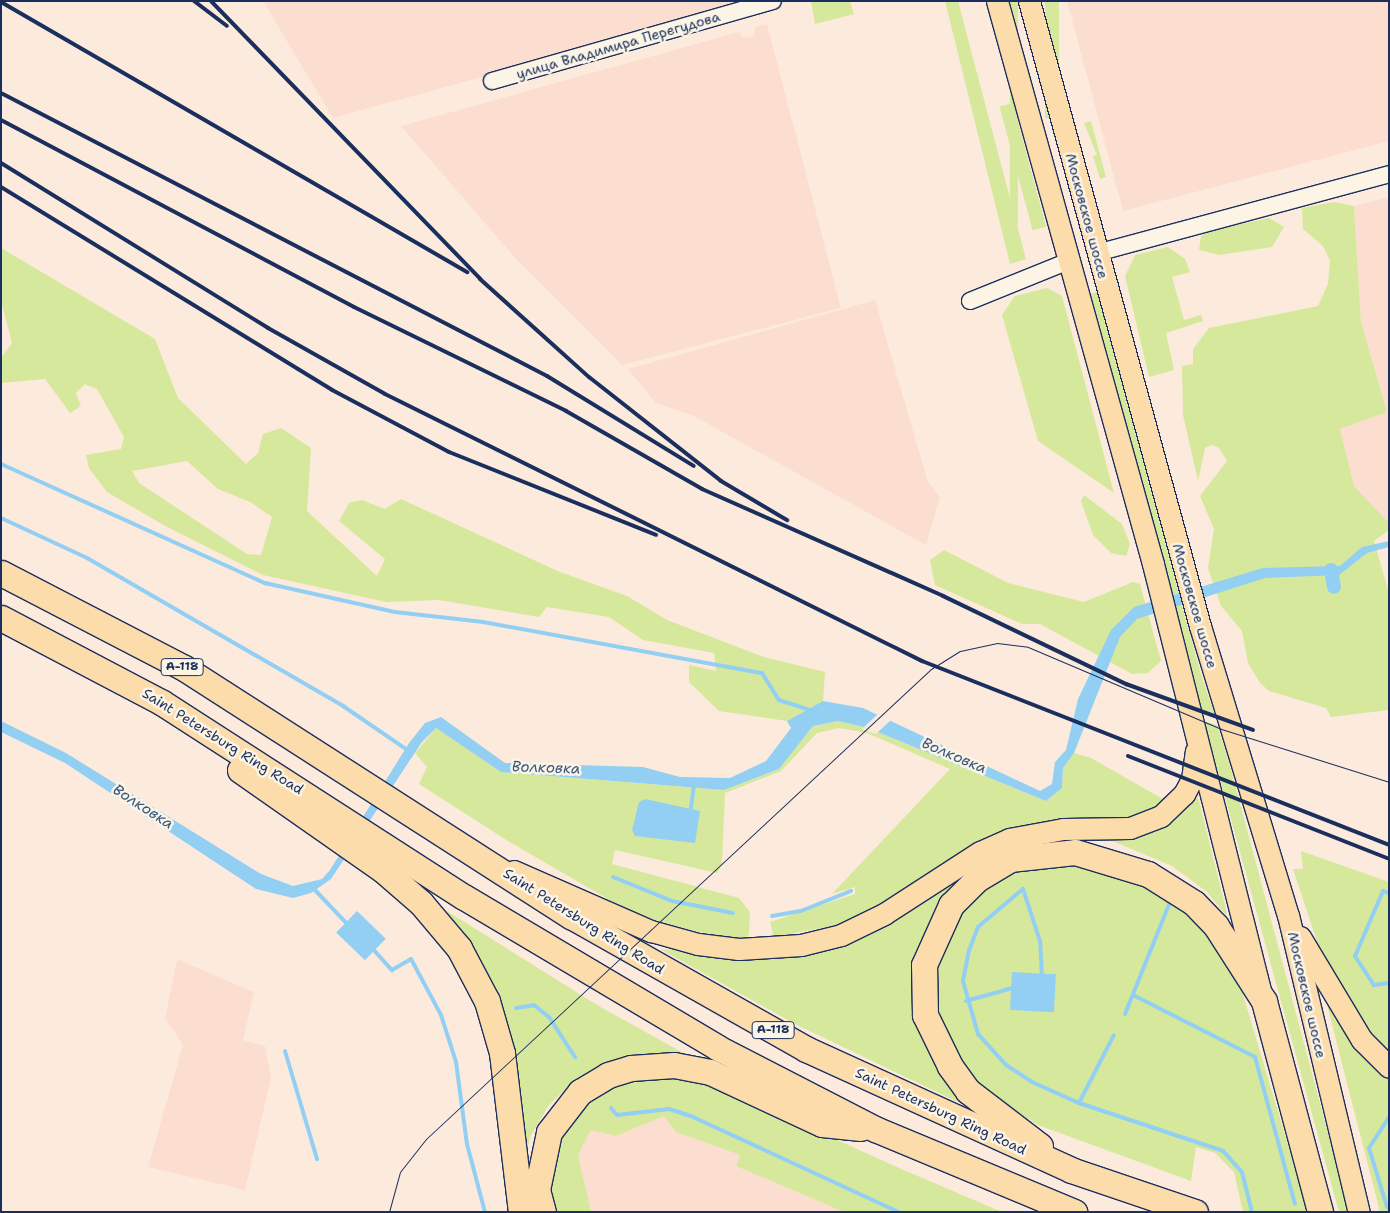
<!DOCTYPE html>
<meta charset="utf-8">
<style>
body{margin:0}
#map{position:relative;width:1390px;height:1213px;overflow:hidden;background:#fcebdc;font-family:"Shantell Sans",sans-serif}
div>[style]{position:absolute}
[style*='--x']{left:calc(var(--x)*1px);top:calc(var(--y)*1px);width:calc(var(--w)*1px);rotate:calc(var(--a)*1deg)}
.built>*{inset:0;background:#fcded1}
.green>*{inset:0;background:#d6e89b;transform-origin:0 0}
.water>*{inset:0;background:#93cff3;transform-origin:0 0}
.pier>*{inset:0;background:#fcebdc}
.stream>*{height:4px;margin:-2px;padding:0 2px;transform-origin:2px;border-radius:2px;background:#93cff3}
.canal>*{height:14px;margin:-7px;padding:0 7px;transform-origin:7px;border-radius:7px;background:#93cff3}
.roads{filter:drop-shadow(1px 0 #1b2f5e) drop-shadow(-1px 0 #1b2f5e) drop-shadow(0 1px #1b2f5e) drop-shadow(0 -1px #1b2f5e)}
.minor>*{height:16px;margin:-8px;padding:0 8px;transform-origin:8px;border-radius:8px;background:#fcf5e5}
.major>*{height:21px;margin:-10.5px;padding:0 10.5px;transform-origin:10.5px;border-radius:10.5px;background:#fddcac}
.highway>*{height:25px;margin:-12.5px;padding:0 12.5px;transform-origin:12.5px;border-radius:12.5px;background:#fddcac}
.tram>*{height:1px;margin:-0.5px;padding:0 0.5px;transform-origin:0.5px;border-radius:0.5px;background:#1b2f5e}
.rail>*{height:4px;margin:-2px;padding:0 2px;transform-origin:2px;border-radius:2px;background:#1b2f5e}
span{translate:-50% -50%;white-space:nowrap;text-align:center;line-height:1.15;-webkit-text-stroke:5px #fcf5e5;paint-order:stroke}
.shield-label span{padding:1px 4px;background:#fcf5e5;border:1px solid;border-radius:4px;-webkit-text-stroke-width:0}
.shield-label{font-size:12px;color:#1b2f5e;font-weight:700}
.street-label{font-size:14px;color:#1b2f5e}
.water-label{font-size:15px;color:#395783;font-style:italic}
.frame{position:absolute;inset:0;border:2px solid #1b2f5e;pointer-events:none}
</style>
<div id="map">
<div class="built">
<i style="clip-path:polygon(263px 1px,757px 1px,333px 118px)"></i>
<i style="clip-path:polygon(1067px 1px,1389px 1px,1389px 141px,1123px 211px)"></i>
<i style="clip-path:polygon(767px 24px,841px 308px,622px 365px,516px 259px,401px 126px,739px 32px,743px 38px,755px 36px,755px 27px)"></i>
<i style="clip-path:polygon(1389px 197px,1389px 523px,1354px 486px,1340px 429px,1387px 412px,1361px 322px,1354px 206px)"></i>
<i style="clip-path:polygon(875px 300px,928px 482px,940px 497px,926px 545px,694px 416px,656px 403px,628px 369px)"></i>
<i style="clip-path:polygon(177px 959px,254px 992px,243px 1040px,265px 1046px,271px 1078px,245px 1190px,148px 1167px,183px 1045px,165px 1018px)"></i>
<i style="clip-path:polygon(664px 1116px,676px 1132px,740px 1155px,736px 1166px,844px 1212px,591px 1212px,578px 1155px,591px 1129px,616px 1136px)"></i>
</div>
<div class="green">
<i style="clip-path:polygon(811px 1px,850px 1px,854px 14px,815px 24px)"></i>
<i style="clip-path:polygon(945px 1px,958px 1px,1026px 259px,1010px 264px)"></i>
<i style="left:1010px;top:1px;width:8px;height:225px"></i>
<i style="left:1045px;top:1px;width:14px;height:117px"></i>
<i style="left:1013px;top:103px;width:128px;height:14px;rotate:75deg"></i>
<i style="clip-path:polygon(1091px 121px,1106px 177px,1100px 179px,1093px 156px,1097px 155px,1084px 123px)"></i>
<i style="clip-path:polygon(1334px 202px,1354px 206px,1361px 322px,1387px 412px,1340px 429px,1354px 486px,1389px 523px,1389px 530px,1374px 541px,1389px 593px,1389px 710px,1331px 717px,1326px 708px,1269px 691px,1260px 683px,1248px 663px,1242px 631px,1221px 606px,1208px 568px,1214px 529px,1200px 496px,1227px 461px,1219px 448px,1212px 445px,1205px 448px,1198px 481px,1183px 415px,1182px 366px,1193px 364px,1193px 349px,1209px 328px,1318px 306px,1328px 284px,1330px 261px,1323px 246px,1303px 229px,1302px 208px)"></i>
<i style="clip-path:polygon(1269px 218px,1284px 227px,1272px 247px,1219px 255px,1199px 250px,1201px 236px,1208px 231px)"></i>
<i style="clip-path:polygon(1168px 247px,1185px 259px,1190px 272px,1172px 277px,1184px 320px,1201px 315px,1203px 321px,1166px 333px,1174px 370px,1149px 377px,1125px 276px,1135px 255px)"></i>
<i style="clip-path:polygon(evenodd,1px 248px,155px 339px,178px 398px,246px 464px,258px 453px,263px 434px,281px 428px,311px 448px,307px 511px,377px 576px,385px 559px,339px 521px,349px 503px,362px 500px,385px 509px,401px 499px,560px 572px,627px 596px,667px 620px,764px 657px,825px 672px,823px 701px,787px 721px,719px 711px,689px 682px,689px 665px,716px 671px,714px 653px,643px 640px,609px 617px,547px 607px,539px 617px,439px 600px,386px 602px,263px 575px,167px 527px,107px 492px,89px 468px,86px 455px,121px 449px,124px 437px,97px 389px,85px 384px,76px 393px,81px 406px,70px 413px,45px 379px,1px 383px,1px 358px,12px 343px,1px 301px,1px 248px,187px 461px,218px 489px,250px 502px,272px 517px,261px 555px,247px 554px,139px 483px,132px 471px,187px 461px)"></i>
<i style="clip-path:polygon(1047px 288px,1062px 296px,1114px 493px,1038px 441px,1002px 315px,1015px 296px)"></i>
<i style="clip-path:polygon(1097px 292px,1200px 671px,1214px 713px,1201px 709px,1090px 294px)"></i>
<i style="clip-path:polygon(1084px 495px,1122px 524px,1130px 544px,1126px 556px,1111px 553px,1093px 535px,1081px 501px)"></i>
<i style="clip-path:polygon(944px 550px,1008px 583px,1084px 602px,1133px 582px,1140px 584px,1161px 661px,1148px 673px,1132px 674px,1040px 624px,1022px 624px,935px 585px,930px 560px)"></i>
<i style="clip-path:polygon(838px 721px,868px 728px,1046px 801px,1062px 788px,1063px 768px,1074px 753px,1091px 758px,1161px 798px,1170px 797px,1138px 817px,1080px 818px,997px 833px,905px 892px,837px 925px,774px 937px,770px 922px,855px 894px,855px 887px,832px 894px,950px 769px,867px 733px,839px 728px,817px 733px,781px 771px,725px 793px,722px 863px,717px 873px,615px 850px,612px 864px,739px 898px,750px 912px,749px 934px,745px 939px,719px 937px,637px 916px,508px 841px,419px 784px,427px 767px,415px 753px,436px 728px,501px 772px,724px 790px,779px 769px,813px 726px)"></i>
<i style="clip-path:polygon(1204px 721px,1217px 725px,1229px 762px,1349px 1212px,1339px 1212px)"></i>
<i style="clip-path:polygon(1198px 797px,1227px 913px,1225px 914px,1207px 892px,1172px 866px,1103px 837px,1165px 827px)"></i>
<i style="clip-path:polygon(1301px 851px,1389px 882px,1389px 1056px,1363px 1026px,1322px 957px,1293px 869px,1303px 869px)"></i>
<i style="clip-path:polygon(1031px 860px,1111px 867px,1197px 913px,1238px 978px,1308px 1212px,1243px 1212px,1234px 1172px,1215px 1153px,1196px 1147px,1191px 1181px,1038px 1125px,981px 1088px,941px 1033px,931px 981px,961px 901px)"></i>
<i style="clip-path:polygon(967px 869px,949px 891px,917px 985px,966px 1106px,793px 1023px,660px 949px,782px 955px)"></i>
<i style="clip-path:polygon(431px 901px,597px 1005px,687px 1055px,612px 1061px,575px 1080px,549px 1105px,531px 1135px,522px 1168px,512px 1088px)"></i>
<i style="clip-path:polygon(1325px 997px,1389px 1078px,1389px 1212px,1380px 1212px)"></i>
<i style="clip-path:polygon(687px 1072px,899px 1168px,1002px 1212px,844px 1212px,736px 1166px,740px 1155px,676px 1132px,664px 1116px,616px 1136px,591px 1130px,578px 1155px,591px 1212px,551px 1212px,546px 1187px,562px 1125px,609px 1082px)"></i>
</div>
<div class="water">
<i style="clip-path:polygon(1389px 541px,1389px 547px,1367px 553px,1339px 575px,1265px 578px,1137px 619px,1120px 637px,1074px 753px,1063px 768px,1062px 788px,1046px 801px,868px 728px,838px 721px,813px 726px,779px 769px,724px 790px,501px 772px,436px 728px,422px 742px,331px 879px,311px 893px,293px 898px,256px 889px,65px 763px,1px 732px,1px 721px,66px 753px,261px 874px,293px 886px,322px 879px,330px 870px,409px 743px,425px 723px,441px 717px,505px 763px,643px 767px,680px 777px,730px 778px,766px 761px,791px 728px,787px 721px,823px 701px,863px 708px,1040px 791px,1052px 784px,1055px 762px,1066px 750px,1078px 699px,1111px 630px,1134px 607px,1263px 568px,1340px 566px,1362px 547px)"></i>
<i style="clip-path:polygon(645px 799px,700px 811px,695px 843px,635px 836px,632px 830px,639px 802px)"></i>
<i style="left:357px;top:911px;width:40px;height:30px;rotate:44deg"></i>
<i style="left:1012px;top:972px;width:44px;height:38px;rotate:3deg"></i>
</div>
<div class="pier">
<i style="clip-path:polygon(879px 713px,892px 719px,876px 734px,862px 729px)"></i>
</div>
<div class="stream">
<i style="--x:1;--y:464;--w:290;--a:24.3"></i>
<i style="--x:265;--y:583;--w:133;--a:12.6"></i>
<i style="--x:395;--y:612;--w:89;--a:6.5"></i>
<i style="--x:483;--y:622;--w:284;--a:10.4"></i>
<i style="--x:762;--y:673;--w:32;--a:58"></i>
<i style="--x:779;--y:700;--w:33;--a:18"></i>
<i style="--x:1;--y:518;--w:95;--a:24.9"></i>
<i style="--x:87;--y:558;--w:296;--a:30"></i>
<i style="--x:343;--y:706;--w:80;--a:34.3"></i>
<i style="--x:691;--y:808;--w:25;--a:-83"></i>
<i style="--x:613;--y:877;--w:64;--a:22.1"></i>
<i style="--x:672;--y:901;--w:62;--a:11.1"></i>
<i style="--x:313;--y:888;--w:52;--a:46.5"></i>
<i style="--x:1389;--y:893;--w:6;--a:-162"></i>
<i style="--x:1383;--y:891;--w:71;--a:113.3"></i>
<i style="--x:1355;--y:956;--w:35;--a:57"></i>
<i style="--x:1374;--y:985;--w:15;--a:-8"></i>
<i style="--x:772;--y:916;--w:29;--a:-10"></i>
<i style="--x:801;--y:911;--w:54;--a:-21.8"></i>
<i style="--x:372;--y:948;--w:30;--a:48"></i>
<i style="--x:392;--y:970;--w:22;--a:-30"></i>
<i style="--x:411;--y:959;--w:64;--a:61.8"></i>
<i style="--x:441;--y:1015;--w:49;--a:72.3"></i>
<i style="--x:456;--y:1062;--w:83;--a:82.4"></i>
<i style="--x:467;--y:1144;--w:70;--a:75.2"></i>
<i style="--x:1042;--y:977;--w:36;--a:-93"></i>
<i style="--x:1040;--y:941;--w:55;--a:-108.1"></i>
<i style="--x:1023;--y:889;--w:59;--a:139.8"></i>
<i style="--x:978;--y:927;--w:25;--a:111"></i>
<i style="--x:969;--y:950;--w:32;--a:101"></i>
<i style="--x:963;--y:981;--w:55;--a:74.2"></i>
<i style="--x:978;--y:1034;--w:42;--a:47.9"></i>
<i style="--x:1006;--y:1065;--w:31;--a:33"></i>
<i style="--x:1032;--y:1082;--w:51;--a:24.1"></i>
<i style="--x:1079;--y:1103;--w:152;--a:18.4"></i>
<i style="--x:1223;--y:1151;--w:28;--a:48"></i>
<i style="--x:1242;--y:1172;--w:41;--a:76"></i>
<i style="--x:1133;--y:995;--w:137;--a:26.9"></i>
<i style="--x:1255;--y:1057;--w:152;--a:74.8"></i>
<i style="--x:966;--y:1001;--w:52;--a:-15.6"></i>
<i style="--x:516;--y:1008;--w:18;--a:-9"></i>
<i style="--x:534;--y:1005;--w:19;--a:39"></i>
<i style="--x:549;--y:1017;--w:48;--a:57"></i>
<i style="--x:1125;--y:1014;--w:121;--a:-68.1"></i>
<i style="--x:285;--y:1051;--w:113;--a:73.5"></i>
<i style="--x:1079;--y:1103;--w:76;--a:-62.8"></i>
<i style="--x:611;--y:1108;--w:9;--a:49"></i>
<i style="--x:617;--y:1115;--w:52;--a:-6.6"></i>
<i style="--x:669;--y:1109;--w:25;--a:18"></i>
<i style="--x:693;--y:1117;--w:227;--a:24.8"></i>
<i style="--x:1387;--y:1207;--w:62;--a:-107"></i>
<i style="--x:1369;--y:1148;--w:37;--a:-57"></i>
</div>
<div class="canal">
<i style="--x:1331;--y:570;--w:17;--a:80"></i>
</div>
<div class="roads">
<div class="minor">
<i style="--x:492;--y:81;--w:292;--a:-15.9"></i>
<i style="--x:1097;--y:253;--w:302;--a:-15.1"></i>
<i style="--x:970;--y:301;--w:107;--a:-22"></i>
</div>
<div class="major">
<i style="--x:997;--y:1;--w:584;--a:74.51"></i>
<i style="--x:1153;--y:564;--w:438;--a:75.9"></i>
<i style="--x:1029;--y:1;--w:648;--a:74.7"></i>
<i style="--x:1200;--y:626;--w:302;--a:73.1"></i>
<i style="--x:1288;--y:915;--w:305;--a:76.6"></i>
<i style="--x:514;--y:871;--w:150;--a:23.7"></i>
<i style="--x:651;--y:931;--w:49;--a:15.5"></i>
<i style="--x:698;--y:944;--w:41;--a:7"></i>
<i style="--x:739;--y:949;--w:62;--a:-3.7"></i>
<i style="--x:801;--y:945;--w:41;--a:-14"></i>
<i style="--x:841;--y:935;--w:48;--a:-26"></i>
<i style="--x:884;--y:914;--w:114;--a:-32.9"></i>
<i style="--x:980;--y:852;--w:32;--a:-24"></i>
<i style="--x:1009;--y:839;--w:55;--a:-10.5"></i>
<i style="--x:1063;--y:829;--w:67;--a:-0.9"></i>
<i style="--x:1130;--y:828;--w:33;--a:-21"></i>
<i style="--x:1161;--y:816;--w:32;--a:-44"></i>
<i style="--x:1184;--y:794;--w:17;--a:-62"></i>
<i style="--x:1192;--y:779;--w:28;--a:-82"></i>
<i style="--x:1300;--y:937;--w:120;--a:59"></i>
<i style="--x:1362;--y:1040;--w:38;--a:45"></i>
</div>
<div class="highway">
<i style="--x:1;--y:573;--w:206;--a:27.4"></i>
<i style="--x:184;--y:668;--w:460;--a:32.7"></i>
<i style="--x:571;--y:916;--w:270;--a:29.5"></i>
<i style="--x:806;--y:1049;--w:291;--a:24.5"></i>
<i style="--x:1071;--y:1170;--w:131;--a:18.7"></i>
<i style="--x:1;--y:618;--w:181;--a:27.7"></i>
<i style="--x:161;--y:702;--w:360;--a:32.8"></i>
<i style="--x:464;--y:897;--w:295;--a:30.7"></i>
<i style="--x:718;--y:1048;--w:177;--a:27.3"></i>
<i style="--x:875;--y:1129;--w:216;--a:22.6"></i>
<i style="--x:240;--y:770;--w:174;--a:35"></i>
<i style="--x:383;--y:870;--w:50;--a:41"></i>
<i style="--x:421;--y:903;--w:59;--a:49.8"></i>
<i style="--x:459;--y:948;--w:60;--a:62.2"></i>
<i style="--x:487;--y:1001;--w:54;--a:73.9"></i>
<i style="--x:502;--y:1053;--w:160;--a:83.2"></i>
<i style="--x:1040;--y:1146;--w:91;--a:-142.6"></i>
<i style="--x:968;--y:1091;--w:31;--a:-126"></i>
<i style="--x:950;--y:1066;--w:57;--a:-116.1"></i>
<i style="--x:925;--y:1015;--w:50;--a:-91.1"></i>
<i style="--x:924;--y:965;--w:66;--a:-65.8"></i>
<i style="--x:951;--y:905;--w:37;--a:-45"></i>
<i style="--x:977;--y:879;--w:39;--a:-31"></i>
<i style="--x:1010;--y:859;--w:65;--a:-6.1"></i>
<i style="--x:1075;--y:852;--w:76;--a:16.8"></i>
<i style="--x:1148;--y:874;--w:54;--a:32.2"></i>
<i style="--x:1194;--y:903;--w:32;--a:46"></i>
<i style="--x:1216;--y:926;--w:89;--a:57.4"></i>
<i style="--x:1264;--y:1001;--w:218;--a:75.1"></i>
<i style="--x:543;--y:1212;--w:23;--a:-105"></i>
<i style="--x:537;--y:1190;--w:59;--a:-78.3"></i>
<i style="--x:549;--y:1132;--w:51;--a:-52.2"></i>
<i style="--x:580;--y:1092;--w:33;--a:-31"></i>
<i style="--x:608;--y:1075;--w:24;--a:-17"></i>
<i style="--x:631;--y:1068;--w:43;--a:-4"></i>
<i style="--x:674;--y:1065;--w:37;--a:11"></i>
<i style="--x:710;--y:1072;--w:123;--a:24.9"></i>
<i style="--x:822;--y:1124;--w:39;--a:6"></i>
</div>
</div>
<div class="tram">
<i style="--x:389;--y:1212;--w:41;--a:-74.6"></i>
<i style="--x:400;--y:1172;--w:42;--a:-51.8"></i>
<i style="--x:426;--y:1139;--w:690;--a:-42.94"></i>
<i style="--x:931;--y:669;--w:34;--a:-32"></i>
<i style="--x:960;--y:651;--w:38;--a:-12"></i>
<i style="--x:997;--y:643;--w:31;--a:7"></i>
<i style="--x:1028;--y:647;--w:210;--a:23"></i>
<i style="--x:1221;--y:729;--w:176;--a:17.5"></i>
</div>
<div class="rail">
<i style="--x:194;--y:1;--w:41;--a:37.1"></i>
<i style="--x:211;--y:1;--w:387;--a:45.9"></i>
<i style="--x:480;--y:279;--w:147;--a:42"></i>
<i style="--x:589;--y:377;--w:168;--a:38.2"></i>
<i style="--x:721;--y:481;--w:77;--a:30.6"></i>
<i style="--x:1;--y:2;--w:539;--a:30.09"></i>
<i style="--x:1;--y:93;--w:615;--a:27.4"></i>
<i style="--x:547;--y:376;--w:172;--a:31.5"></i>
<i style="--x:1;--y:120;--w:399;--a:27.9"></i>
<i style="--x:354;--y:307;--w:236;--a:26.1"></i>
<i style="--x:566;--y:411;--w:157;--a:29.8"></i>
<i style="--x:702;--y:489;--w:264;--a:23.9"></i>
<i style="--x:943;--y:596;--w:203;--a:25.7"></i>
<i style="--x:1126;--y:684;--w:135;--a:19.9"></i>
<i style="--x:1;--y:163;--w:314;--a:31.7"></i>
<i style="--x:268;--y:328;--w:134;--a:29.4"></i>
<i style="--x:385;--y:394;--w:600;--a:26.44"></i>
<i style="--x:922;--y:661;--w:502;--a:21.5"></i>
<i style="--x:1;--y:187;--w:388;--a:31.5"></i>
<i style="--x:332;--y:390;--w:132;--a:27.9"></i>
<i style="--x:449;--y:452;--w:223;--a:21.8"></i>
<i style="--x:1128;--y:756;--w:281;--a:21.5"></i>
</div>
<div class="shield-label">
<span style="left:182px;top:667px">А-118</span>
<span style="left:773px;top:1030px">А-118</span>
</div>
<div class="street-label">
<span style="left:618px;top:45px;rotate:-16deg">улица Владимира Перегудова</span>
<span style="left:1087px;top:216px;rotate:75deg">Московское шоссе</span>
<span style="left:1195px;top:606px;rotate:74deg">Московское шоссе</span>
<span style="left:223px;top:741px;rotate:32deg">Saint Petersburg Ring Road</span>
<span style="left:584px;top:921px;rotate:32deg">Saint Petersburg Ring Road</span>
<span style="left:1307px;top:995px;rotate:77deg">Московское шоссе</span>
<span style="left:941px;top:1111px;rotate:25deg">Saint Petersburg Ring Road</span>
</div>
<div class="water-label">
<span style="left:954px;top:756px;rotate:23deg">Волковка</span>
<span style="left:546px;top:768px;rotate:2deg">Волковка</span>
<span style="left:143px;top:807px;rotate:33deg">Волковка</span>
</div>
<div class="frame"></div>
</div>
